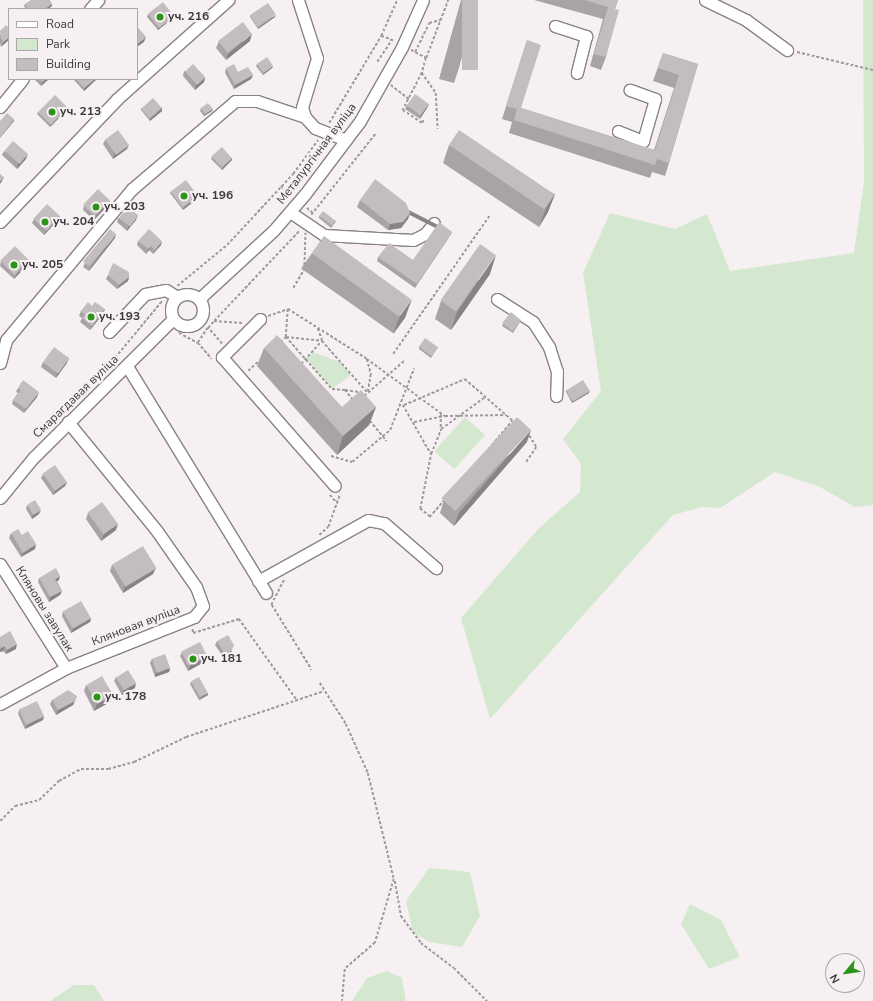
<!DOCTYPE html>
<meta charset="utf-8">
<style>
body{margin:0}
#map{position:relative;width:873px;height:1001px;overflow:hidden;background:#f7f0f2;font-family:"Nunito Sans",sans-serif}
div>[style]{position:absolute}
[style*='--x']{left:calc(var(--x)*1px);top:calc(var(--y)*1px);width:calc(var(--w)*1px);rotate:calc(var(--a)*1deg)}
.green>*{inset:0;background:#d4e8d0;transform-origin:0 0}
.path>*{height:1.5px;margin-top:-0.75px;transform-origin:0;background:repeating-linear-gradient(90deg,#9f9a9b 0 3px,transparent 0 5px)}
.roads{filter:drop-shadow(1px 0 #888284) drop-shadow(-1px 0 #888284) drop-shadow(0 1px #888284) drop-shadow(0 -1px #888284)}
.minor>*{height:11px;margin:-5.5px;padding:0 5.5px;transform-origin:5.5px;border-radius:5.5px;background:#fff}
.minor>.ring{margin:-5.5px;padding:0;box-sizing:content-box;background:none;border:11px solid #fff;border-radius:50%}
.wall>*{inset:0;background:#a8a3a4;transform-origin:0 0}
.shaded-wall>*{inset:0;background:#888486;transform-origin:0 0}
.building>*{inset:0;background:#c3bdbf;transform-origin:0 0}
.dots>*{width:11px;height:11px;translate:-50% -50%;box-sizing:border-box;border:2px solid #f7f0f2;border-radius:50%}
span{translate:-50% -50%;white-space:nowrap;text-align:center;line-height:1.15;-webkit-text-stroke:4px #f7f0f2;paint-order:stroke}
.poi-label{font-size:12px;color:#3a3838;font-weight:700}
.left{translate:0 -50%;text-align:left}
.street-label{font-size:12px;color:#3a3838}
.legend{position:absolute;left:8px;top:8px;width:130px;height:72px;box-sizing:border-box;background:#f7f0f2;border:1px solid #aba6a8;margin:0;padding:5px 7px;list-style:none;font-size:12px;color:#3a3838}
.legend li{display:flex;align-items:center;gap:8px;height:20px}
.legend b{width:20px;border:1px solid #aba6a8}
.north{position:absolute;left:825px;top:953px;width:40px;height:40px;box-sizing:border-box;background:#f7f0f2;border:1px solid #aba6a8;border-radius:50%;rotate:241deg;font-size:11px;font-weight:700;line-height:16px;text-align:center;color:#3a3838}
.north::after{content:'';display:block;margin:auto;width:14px;height:18px;background:#2c941b;clip-path:polygon(50% 0,100% 100%,50% 72%,0 100%)}
</style>
<div id="map">
<div class="green">
<i style="clip-path:polygon(863px 0,873px 0,873px 505px,855px 507px,820px 487px,775px 472px,720px 508px,702px 507px,673px 515px,490px 719px,461px 618px,539px 528px,580px 492px,581px 464px,563px 439px,601px 391px,583px 273px,610px 213px,675px 229px,707px 214px,730px 271px,854px 253px,864px 182px)"></i>
<i style="clip-path:polygon(313px 352px,340px 362px,351px 375px,332px 389px,306px 359px)"></i>
<i style="left:465px;top:417px;width:27px;height:46px;rotate:42deg"></i>
<i style="clip-path:polygon(429px 868px,470px 872px,480px 916px,462px 947px,429px 942px,413px 932px,406px 901px)"></i>
<i style="clip-path:polygon(690px 904px,721px 920px,740px 957px,709px 969px,681px 924px)"></i>
<i style="clip-path:polygon(387px 971px,402px 978px,406px 1001px,352px 1001px,367px 978px)"></i>
<i style="clip-path:polygon(74px 985px,94px 985px,104px 1001px,50px 1001px)"></i>
</div>
<div class="path">
<i style="--x:393;--y:41;--w:13;--a:-157"></i>
<i style="--x:381;--y:36;--w:39;--a:-66"></i>
<i style="--x:411;--y:50;--w:17;--a:28"></i>
<i style="--x:426;--y:58;--w:16;--a:105"></i>
<i style="--x:422;--y:73;--w:24;--a:55"></i>
<i style="--x:436;--y:93;--w:36;--a:87"></i>
<i style="--x:415;--y:52;--w:32;--a:-64"></i>
<i style="--x:429;--y:23;--w:12;--a:-14"></i>
<i style="--x:797;--y:52;--w:78;--a:13.3"></i>
<i style="--x:426;--y:58;--w:62;--a:-69.2"></i>
<i style="--x:377;--y:62;--w:25;--a:-56"></i>
<i style="--x:422;--y:73;--w:42;--a:117.2"></i>
<i style="--x:403;--y:110;--w:23;--a:34"></i>
<i style="--x:422;--y:123;--w:3;--a:-72"></i>
<i style="--x:391;--y:85;--w:23;--a:38"></i>
<i style="--x:329;--y:123;--w:101;--a:-59.1"></i>
<i style="--x:281;--y:186;--w:14;--a:39"></i>
<i style="--x:307;--y:208;--w:8;--a:40"></i>
<i style="--x:311;--y:215;--w:105;--a:-51.6"></i>
<i style="--x:177;--y:286;--w:65;--a:-39.4"></i>
<i style="--x:227;--y:245;--w:97;--a:-47.1"></i>
<i style="--x:293;--y:174;--w:42;--a:-53.7"></i>
<i style="--x:293;--y:288;--w:21;--a:-59"></i>
<i style="--x:304;--y:270;--w:37;--a:-88"></i>
<i style="--x:288;--y:309;--w:28;--a:94"></i>
<i style="--x:286;--y:337;--w:36;--a:6"></i>
<i style="--x:322;--y:341;--w:69;--a:48.5"></i>
<i style="--x:268;--y:316;--w:21;--a:-19"></i>
<i style="--x:288;--y:309;--w:93;--a:32.3"></i>
<i style="--x:367;--y:359;--w:16;--a:75"></i>
<i style="--x:371;--y:374;--w:19;--a:99"></i>
<i style="--x:214;--y:321;--w:124;--a:-46.6"></i>
<i style="--x:180;--y:327;--w:6;--a:99"></i>
<i style="--x:179;--y:333;--w:21;--a:28"></i>
<i style="--x:208;--y:328;--w:18;--a:124"></i>
<i style="--x:198;--y:343;--w:21;--a:49"></i>
<i style="--x:280;--y:342;--w:8;--a:-40"></i>
<i style="--x:286;--y:337;--w:69;--a:48.5"></i>
<i style="--x:332;--y:389;--w:13;--a:4"></i>
<i style="--x:345;--y:390;--w:13;--a:51"></i>
<i style="--x:222;--y:344;--w:21;--a:-131"></i>
<i style="--x:208;--y:328;--w:9;--a:-49"></i>
<i style="--x:214;--y:321;--w:28;--a:4"></i>
<i style="--x:393;--y:354;--w:169;--a:-55.1"></i>
<i style="--x:367;--y:359;--w:97;--a:36.2"></i>
<i style="--x:301;--y:364;--w:31;--a:-48"></i>
<i style="--x:322;--y:341;--w:15;--a:-110"></i>
<i style="--x:248;--y:371;--w:16;--a:-43"></i>
<i style="--x:99;--y:377;--w:100;--a:-50.3"></i>
<i style="--x:345;--y:390;--w:14;--a:8"></i>
<i style="--x:364;--y:396;--w:53;--a:-41.2"></i>
<i style="--x:403;--y:405;--w:56;--a:60.3"></i>
<i style="--x:404;--y:405;--w:66;--a:-23.1"></i>
<i style="--x:465;--y:379;--w:64;--a:41.2"></i>
<i style="--x:441;--y:414;--w:15;--a:90"></i>
<i style="--x:370;--y:421;--w:26;--a:50"></i>
<i style="--x:414;--y:422;--w:32;--a:-11"></i>
<i style="--x:445;--y:416;--w:61;--a:-0.9"></i>
<i style="--x:331;--y:456;--w:22;--a:16"></i>
<i style="--x:352;--y:462;--w:50;--a:-40.1"></i>
<i style="--x:390;--y:430;--w:66;--a:-68.8"></i>
<i style="--x:526;--y:462;--w:18;--a:-56"></i>
<i style="--x:536;--y:447;--w:15;--a:-122"></i>
<i style="--x:453;--y:491;--w:92;--a:-49.9"></i>
<i style="--x:330;--y:495;--w:11;--a:49"></i>
<i style="--x:445;--y:500;--w:23;--a:131"></i>
<i style="--x:430;--y:517;--w:13;--a:-141"></i>
<i style="--x:420;--y:509;--w:56;--a:-78.7"></i>
<i style="--x:431;--y:454;--w:27;--a:-68"></i>
<i style="--x:441;--y:429;--w:54;--a:-36"></i>
<i style="--x:319;--y:535;--w:12;--a:-42"></i>
<i style="--x:328;--y:527;--w:35;--a:-70"></i>
<i style="--x:271;--y:605;--w:30;--a:-63"></i>
<i style="--x:272;--y:605;--w:76;--a:58.4"></i>
<i style="--x:193;--y:629;--w:4;--a:90"></i>
<i style="--x:193;--y:633;--w:48;--a:-16.9"></i>
<i style="--x:239;--y:619;--w:98;--a:54.5"></i>
<i style="--x:320;--y:683;--w:49;--a:57.6"></i>
<i style="--x:346;--y:724;--w:54;--a:65.8"></i>
<i style="--x:368;--y:773;--w:109;--a:76.2"></i>
<i style="--x:394;--y:879;--w:67;--a:106.5"></i>
<i style="--x:375;--y:943;--w:40;--a:139"></i>
<i style="--x:345;--y:969;--w:32;--a:95"></i>
<i style="--x:0;--y:821;--w:21;--a:-45"></i>
<i style="--x:15;--y:806;--w:25;--a:-14"></i>
<i style="--x:39;--y:800;--w:28;--a:-44"></i>
<i style="--x:59;--y:781;--w:25;--a:-29"></i>
<i style="--x:81;--y:769;--w:27;--a:0"></i>
<i style="--x:108;--y:769;--w:27;--a:-15"></i>
<i style="--x:134;--y:762;--w:58;--a:-25.7"></i>
<i style="--x:186;--y:737;--w:145;--a:-18.4"></i>
<i style="--x:395;--y:881;--w:36;--a:80"></i>
<i style="--x:401;--y:916;--w:34;--a:53"></i>
<i style="--x:421;--y:943;--w:41;--a:37.1"></i>
<i style="--x:454;--y:968;--w:47;--a:45"></i>
</div>
<div class="roads">
<div class="minor">
<i style="--x:298;--y:0;--w:61;--a:71.9"></i>
<i style="--x:317;--y:58;--w:51;--a:107"></i>
<i style="--x:302;--y:107;--w:10;--a:73"></i>
<i style="--x:305;--y:117;--w:15;--a:48"></i>
<i style="--x:315;--y:128;--w:33;--a:21"></i>
<i style="--x:705;--y:0;--w:46;--a:26"></i>
<i style="--x:746;--y:20;--w:51;--a:36.2"></i>
<i style="--x:90;--y:9;--w:12;--a:-48"></i>
<i style="--x:555;--y:26;--w:33;--a:18"></i>
<i style="--x:586;--y:36;--w:38;--a:104"></i>
<i style="--x:0;--y:107;--w:36;--a:-51"></i>
<i style="--x:618;--y:131;--w:27;--a:22"></i>
<i style="--x:643;--y:141;--w:44;--a:-74.1"></i>
<i style="--x:655;--y:99;--w:27;--a:-160"></i>
<i style="--x:290;--y:212;--w:41;--a:34.1"></i>
<i style="--x:324;--y:235;--w:89;--a:3.2"></i>
<i style="--x:413;--y:240;--w:13;--a:-27"></i>
<i style="--x:425;--y:234;--w:14;--a:-51"></i>
<i style="--x:0;--y:222;--w:170;--a:-46.4"></i>
<i style="--x:117;--y:99;--w:149;--a:-41.7"></i>
<i class="ring" style="left:171px;top:294px;width:21px;height:21px"></i>
<i style="--x:199;--y:299;--w:100;--a:-42.6"></i>
<i style="--x:273;--y:231;--w:49;--a:-49.1"></i>
<i style="--x:305;--y:194;--w:91;--a:-53"></i>
<i style="--x:360;--y:121;--w:85;--a:-60.4"></i>
<i style="--x:402;--y:47;--w:51;--a:-65.9"></i>
<i style="--x:497;--y:299;--w:43;--a:32.6"></i>
<i style="--x:533;--y:322;--w:30;--a:57"></i>
<i style="--x:549;--y:347;--w:25;--a:72"></i>
<i style="--x:557;--y:371;--w:25;--a:92"></i>
<i style="--x:260;--y:319;--w:54;--a:135"></i>
<i style="--x:222;--y:357;--w:171;--a:48.8"></i>
<i style="--x:109;--y:332;--w:52;--a:-46.5"></i>
<i style="--x:145;--y:294;--w:21;--a:-11"></i>
<i style="--x:166;--y:290;--w:13;--a:32"></i>
<i style="--x:0;--y:363;--w:24;--a:-75"></i>
<i style="--x:6;--y:340;--w:197;--a:-50.2"></i>
<i style="--x:132;--y:189;--w:135;--a:-40.5"></i>
<i style="--x:235;--y:101;--w:22;--a:0"></i>
<i style="--x:257;--y:101;--w:51;--a:18.4"></i>
<i style="--x:127;--y:366;--w:266;--a:58.5"></i>
<i style="--x:0;--y:498;--w:52;--a:-50.5"></i>
<i style="--x:33;--y:458;--w:197;--a:-44.8"></i>
<i style="--x:0;--y:564;--w:123;--a:57.6"></i>
<i style="--x:258;--y:581;--w:126;--a:-29"></i>
<i style="--x:368;--y:520;--w:16;--a:11"></i>
<i style="--x:384;--y:523;--w:69;--a:40.9"></i>
<i style="--x:0;--y:704;--w:75;--a:-28.6"></i>
<i style="--x:66;--y:668;--w:138;--a:-21.7"></i>
<i style="--x:194;--y:617;--w:14;--a:-51"></i>
<i style="--x:203;--y:606;--w:20;--a:-110"></i>
<i style="--x:196;--y:587;--w:68;--a:-124.9"></i>
<i style="--x:157;--y:531;--w:141;--a:-129.2"></i>
</div>
</div>
<div class="wall">
<i style="clip-path:polygon(461px 0,478px 0,458px 71px,454px 83px,439px 79px)"></i>
<i style="clip-path:polygon(534px 0,618px 0,615px 9px,606px 57px,601px 70px,590px 66px,603px 19px)"></i>
<i style="clip-path:polygon(25px 4px,52px 4px,52px 6px,48px 9px,26px 9px,24px 6px)"></i>
<i style="clip-path:polygon(148px 14px,173px 18px,158px 30px,147px 17px)"></i>
<i style="clip-path:polygon(250px 15px,275px 17px,258px 29px,250px 17px)"></i>
<i style="clip-path:polygon(9px 28px,1px 47px,0 43px,0 31px)"></i>
<i style="clip-path:polygon(527px 40px,521px 108px,654px 150px,674px 88px,653px 81px,663px 53px,698px 64px,669px 163px,665px 176px,652px 172px,650px 178px,509px 133px,512px 122px,502px 119px)"></i>
<i style="clip-path:polygon(219px 41px,250px 41px,226px 60px,216px 48px)"></i>
<i style="clip-path:polygon(257px 64px,273px 66px,272px 68px,263px 75px,256px 66px)"></i>
<i style="clip-path:polygon(226px 68px,238px 72px,253px 75px,251px 79px,234px 89px,225px 73px)"></i>
<i style="clip-path:polygon(184px 71px,205px 77px,204px 82px,195px 90px,183px 76px)"></i>
<i style="clip-path:polygon(34px 79px,49px 79px,41px 86px)"></i>
<i style="clip-path:polygon(73px 79px,97px 79px,84px 91px)"></i>
<i style="clip-path:polygon(429px 104px,427px 108px,420px 119px,405px 109px,407px 105px)"></i>
<i style="clip-path:polygon(68px 108px,67px 110px,50px 127px,37px 114px,38px 112px)"></i>
<i style="clip-path:polygon(141px 108px,162px 108px,162px 111px,150px 121px,141px 110px)"></i>
<i style="clip-path:polygon(201px 108px,213px 109px,212px 111px,204px 116px,200px 111px)"></i>
<i style="clip-path:polygon(105px 140px,127px 149px,113px 159px,103px 144px)"></i>
<i style="clip-path:polygon(449px 145px,555px 194px,548px 212px,539px 227px,443px 163px)"></i>
<i style="clip-path:polygon(4px 151px,26px 159px,17px 169px,2px 155px)"></i>
<i style="clip-path:polygon(212px 157px,232px 158px,232px 160px,222px 170px,211px 159px)"></i>
<i style="clip-path:polygon(171px 191px,198px 198px,183px 210px,170px 193px)"></i>
<i style="clip-path:polygon(360px 200px,410px 213px,408px 219px,401px 228px,388px 230px,357px 207px)"></i>
<i style="clip-path:polygon(109px 204px,94px 220px,83px 210px,84px 206px)"></i>
<i style="clip-path:polygon(60px 216px,58px 220px,44px 235px,32px 223px,34px 219px)"></i>
<i style="clip-path:polygon(319px 216px,336px 221px,335px 223px,331px 228px,319px 218px)"></i>
<i style="clip-path:polygon(118px 218px,136px 220px,127px 231px,117px 222px)"></i>
<i style="clip-path:polygon(450px 236px,415px 288px,377px 261px,378px 257px,413px 260px)"></i>
<i style="clip-path:polygon(115px 238px,89px 271px,83px 267px,85px 263px)"></i>
<i style="clip-path:polygon(138px 241px,161px 245px,153px 254px,149px 250px,146px 254px,137px 245px)"></i>
<i style="left:312px;top:253px;width:113px;height:19px;rotate:35deg"></i>
<i style="clip-path:polygon(29px 260px,28px 264px,14px 279px,0 266px,1px 261px)"></i>
<i style="clip-path:polygon(490px 274px,451px 330px,435px 319px,441px 301px)"></i>
<i style="clip-path:polygon(108px 275px,129px 277px,128px 281px,117px 289px,106px 279px)"></i>
<i style="clip-path:polygon(92px 306px,105px 309px,103px 314px,90px 330px,80px 322px,82px 318px,79px 316px,81px 311px)"></i>
<i style="clip-path:polygon(521px 320px,513px 333px,502px 326px,503px 324px)"></i>
<i style="clip-path:polygon(419px 347px,438px 347px,431px 358px,419px 349px)"></i>
<i style="clip-path:polygon(264px 348px,342px 407px,376px 407px,369px 425px,337px 455px,257px 366px)"></i>
<i style="clip-path:polygon(43px 362px,67px 363px,56px 378px,41px 367px)"></i>
<i style="clip-path:polygon(18px 388px,37px 397px,24px 413px,12px 404px,13px 400px,18px 393px,16px 392px)"></i>
<i style="clip-path:polygon(566px 390px,589px 393px,572px 403px,566px 392px)"></i>
<i style="clip-path:polygon(527px 442px,454px 526px,440px 513px,444px 500px)"></i>
<i style="clip-path:polygon(43px 474px,67px 482px,65px 486px,53px 495px,41px 478px)"></i>
<i style="clip-path:polygon(27px 505px,39px 514px,32px 519px,26px 509px)"></i>
<i style="clip-path:polygon(88px 513px,116px 530px,101px 541px,86px 519px)"></i>
<i style="clip-path:polygon(11px 533px,35px 549px,21px 557px,9px 538px)"></i>
<i style="clip-path:polygon(112px 565px,153px 574px,123px 593px,110px 571px)"></i>
<i style="clip-path:polygon(39px 578px,59px 580px,57px 581px,62px 591px,60px 595px,49px 602px,38px 582px)"></i>
<i style="clip-path:polygon(63px 611px,91px 618px,90px 622px,71px 633px,62px 616px)"></i>
<i style="clip-path:polygon(0 637px,16px 649px,6px 654px,3px 651px,0 652px)"></i>
<i style="clip-path:polygon(217px 641px,231px 654px,224px 658px,215px 645px)"></i>
<i style="clip-path:polygon(182px 652px,206px 661px,188px 671px,180px 656px)"></i>
<i style="clip-path:polygon(152px 659px,170px 668px,169px 672px,155px 677px,150px 663px)"></i>
<i style="clip-path:polygon(116px 677px,135px 688px,122px 695px,114px 681px)"></i>
<i style="clip-path:polygon(191px 682px,208px 695px,199px 700px,190px 684px)"></i>
<i style="clip-path:polygon(86px 685px,113px 695px,110px 702px,94px 711px,84px 691px)"></i>
<i style="clip-path:polygon(77px 696px,73px 705px,56px 715px,50px 704px,52px 700px)"></i>
<i style="clip-path:polygon(19px 710px,44px 716px,43px 720px,25px 729px,18px 714px)"></i>
</div>
<div class="shaded-wall">
<i style="clip-path:polygon(52px 4px,52px 6px,48px 9px,45px 9px)"></i>
<i style="clip-path:polygon(276px 15px,275px 17px,258px 29px,259px 27px)"></i>
<i style="clip-path:polygon(174px 16px,173px 18px,158px 30px,158px 28px)"></i>
<i style="clip-path:polygon(252px 34px,250px 41px,226px 60px,228px 54px)"></i>
<i style="clip-path:polygon(9px 37px,9px 40px,1px 47px,3px 42px)"></i>
<i style="clip-path:polygon(146px 37px,144px 42px,137px 47px,137px 44px)"></i>
<i style="clip-path:polygon(273px 66px,272px 68px,263px 75px,264px 73px)"></i>
<i style="clip-path:polygon(253px 75px,251px 79px,234px 89px,235px 85px)"></i>
<i style="clip-path:polygon(205px 77px,204px 82px,195px 90px,196px 85px)"></i>
<i style="clip-path:polygon(46px 79px,49px 79px,41px 86px,42px 82px)"></i>
<i style="clip-path:polygon(95px 79px,97px 79px,84px 91px,84px 88px)"></i>
<i style="clip-path:polygon(429px 104px,427px 108px,420px 119px,421px 115px)"></i>
<i style="clip-path:polygon(68px 108px,67px 110px,50px 127px,51px 125px)"></i>
<i style="clip-path:polygon(162px 108px,162px 111px,150px 121px,150px 119px)"></i>
<i style="clip-path:polygon(213px 109px,212px 111px,204px 116px,205px 114px)"></i>
<i style="clip-path:polygon(14px 119px,14px 121px,0 138px,0 137px)"></i>
<i style="clip-path:polygon(129px 145px,127px 149px,113px 159px,115px 154px)"></i>
<i style="clip-path:polygon(28px 154px,26px 159px,17px 169px,18px 164px)"></i>
<i style="clip-path:polygon(232px 158px,232px 160px,222px 170px,222px 168px)"></i>
<i style="clip-path:polygon(4px 177px,2px 181px,0 184px,0 181px)"></i>
<i style="clip-path:polygon(555px 194px,548px 212px,539px 227px,546px 208px)"></i>
<i style="clip-path:polygon(198px 196px,198px 198px,183px 210px,184px 207px)"></i>
<i style="clip-path:polygon(110px 200px,109px 204px,94px 220px,96px 216px)"></i>
<i style="clip-path:polygon(410px 213px,408px 219px,401px 228px,388px 230px,390px 224px)"></i>
<i style="clip-path:polygon(138px 215px,136px 220px,127px 231px,128px 227px)"></i>
<i style="clip-path:polygon(60px 216px,58px 220px,44px 235px,46px 230px)"></i>
<i style="left:452px;top:232px;width:4px;height:63px;rotate:117deg"></i>
<i style="clip-path:polygon(116px 234px,115px 238px,89px 271px,91px 267px)"></i>
<i style="clip-path:polygon(162px 241px,161px 245px,153px 254px,155px 250px)"></i>
<i style="clip-path:polygon(151px 246px,149px 250px,146px 254px,148px 249px)"></i>
<i style="clip-path:polygon(496px 255px,490px 274px,451px 330px,457px 312px)"></i>
<i style="clip-path:polygon(29px 260px,28px 264px,14px 279px,16px 275px)"></i>
<i style="clip-path:polygon(129px 277px,128px 281px,117px 289px,119px 285px)"></i>
<i style="clip-path:polygon(412px 299px,405px 318px,393px 334px,400px 316px)"></i>
<i style="clip-path:polygon(105px 309px,103px 314px,90px 330px,92px 326px)"></i>
<i style="clip-path:polygon(69px 358px,67px 363px,56px 378px,57px 374px)"></i>
<i style="clip-path:polygon(590px 391px,589px 393px,572px 403px,573px 401px)"></i>
<i style="clip-path:polygon(39px 392px,37px 397px,24px 413px,26px 409px)"></i>
<i style="clip-path:polygon(376px 407px,369px 425px,337px 455px,343px 436px)"></i>
<i style="clip-path:polygon(531px 430px,527px 442px,454px 526px,459px 513px)"></i>
<i style="clip-path:polygon(67px 482px,65px 486px,53px 495px,55px 491px)"></i>
<i style="clip-path:polygon(41px 510px,39px 514px,32px 519px,33px 514px)"></i>
<i style="clip-path:polygon(118px 524px,116px 530px,101px 541px,104px 534px)"></i>
<i style="clip-path:polygon(36px 544px,35px 549px,21px 557px,23px 553px)"></i>
<i style="clip-path:polygon(156px 568px,153px 574px,123px 593px,125px 586px)"></i>
<i style="clip-path:polygon(60px 576px,59px 580px,54px 583px,55px 579px)"></i>
<i style="clip-path:polygon(62px 591px,60px 595px,49px 602px,50px 597px)"></i>
<i style="clip-path:polygon(91px 618px,90px 622px,71px 633px,73px 628px)"></i>
<i style="clip-path:polygon(17px 644px,16px 649px,6px 654px,7px 650px)"></i>
<i style="clip-path:polygon(5px 646px,3px 651px,0 652px,1px 648px)"></i>
<i style="clip-path:polygon(232px 650px,231px 654px,224px 658px,225px 654px)"></i>
<i style="clip-path:polygon(207px 656px,206px 661px,188px 671px,190px 666px)"></i>
<i style="clip-path:polygon(170px 668px,169px 672px,155px 677px,156px 672px)"></i>
<i style="clip-path:polygon(136px 683px,135px 688px,122px 695px,123px 691px)"></i>
<i style="clip-path:polygon(208px 693px,208px 695px,199px 700px,200px 698px)"></i>
<i style="clip-path:polygon(113px 695px,110px 702px,94px 711px,97px 704px)"></i>
<i style="clip-path:polygon(75px 701px,73px 705px,56px 715px,58px 710px)"></i>
<i style="clip-path:polygon(44px 716px,43px 720px,25px 729px,27px 725px)"></i>
</div>
<div class="building">
<i style="clip-path:polygon(31px 0,50px 0,52px 4px,45px 9px,28px 9px,25px 4px)"></i>
<i style="left:462px;top:0;width:16px;height:70px"></i>
<i style="clip-path:polygon(584px 0,618px 0,615px 9px,619px 10px,606px 57px,594px 54px,608px 7px)"></i>
<i style="left:163px;top:2px;width:18px;height:19px;rotate:52deg"></i>
<i style="left:268px;top:3px;width:14px;height:22px;rotate:56deg"></i>
<i style="left:243px;top:22px;width:15px;height:31px;rotate:53deg"></i>
<i style="clip-path:polygon(6px 25px,9px 28px,9px 37px,3px 42px,0 35px,0 31px)"></i>
<i style="clip-path:polygon(137px 26px,146px 37px,137px 44px)"></i>
<i style="clip-path:polygon(527px 40px,541px 45px,521px 108px,655px 150px,679px 75px,658px 68px,663px 53px,698px 64px,669px 163px,657px 159px,655px 165px,514px 120px,517px 109px,506px 106px)"></i>
<i style="left:267px;top:57px;width:11px;height:12px;rotate:56deg"></i>
<i style="left:193px;top:64px;width:18px;height:11px;rotate:47deg"></i>
<i style="clip-path:polygon(234px 64px,238px 72px,248px 67px,253px 75px,235px 85px,226px 68px)"></i>
<i style="clip-path:polygon(40px 79px,46px 79px,42px 82px)"></i>
<i style="clip-path:polygon(76px 79px,95px 79px,84px 88px)"></i>
<i style="left:415px;top:94px;width:17px;height:14px;rotate:36deg"></i>
<i style="left:55px;top:95px;width:18px;height:24px;rotate:45deg"></i>
<i style="left:153px;top:98px;width:13px;height:16px;rotate:48deg"></i>
<i style="clip-path:polygon(208px 103px,213px 109px,205px 114px,201px 108px)"></i>
<i style="clip-path:polygon(7px 113px,14px 119px,0 137px,0 121px)"></i>
<i style="left:118px;top:130px;width:19px;height:16px;rotate:54deg"></i>
<i style="left:459px;top:130px;width:115px;height:18px;rotate:34deg"></i>
<i style="left:13px;top:141px;width:20px;height:13px;rotate:41deg"></i>
<i style="left:222px;top:147px;width:15px;height:14px;rotate:48deg"></i>
<i style="clip-path:polygon(0 174px,4px 177px,0 181px)"></i>
<i style="clip-path:polygon(375px 179px,406px 203px,410px 213px,403px 222px,390px 224px,360px 200px)"></i>
<i style="left:186px;top:180px;width:20px;height:19px;rotate:53deg"></i>
<i style="left:98px;top:189px;width:16px;height:22px;rotate:43deg"></i>
<i style="left:47px;top:204px;width:18px;height:20px;rotate:43deg"></i>
<i style="left:127px;top:207px;width:14px;height:14px;rotate:36deg"></i>
<i style="left:323px;top:211px;width:16px;height:6px;rotate:38deg"></i>
<i style="clip-path:polygon(439px 222px,452px 232px,417px 284px,378px 257px,389px 243px,413px 260px)"></i>
<i style="left:110px;top:229px;width:8px;height:42px;rotate:40deg"></i>
<i style="clip-path:polygon(149px 229px,162px 241px,155px 250px,151px 246px,148px 249px,138px 241px)"></i>
<i style="left:324px;top:236px;width:108px;height:21px;rotate:36deg"></i>
<i style="left:480px;top:244px;width:19px;height:69px;rotate:35deg"></i>
<i style="left:15px;top:246px;width:20px;height:21px;rotate:45deg"></i>
<i style="clip-path:polygon(113px 263px,129px 272px,129px 277px,119px 285px,108px 275px)"></i>
<i style="clip-path:polygon(88px 302px,92px 306px,95px 302px,105px 309px,92px 326px,82px 318px,85px 315px,81px 311px)"></i>
<i style="left:511px;top:312px;width:13px;height:14px;rotate:39deg"></i>
<i style="clip-path:polygon(277px 335px,342px 407px,361px 390px,376px 407px,343px 436px,264px 348px)"></i>
<i style="left:425px;top:338px;width:16px;height:11px;rotate:35deg"></i>
<i style="left:54px;top:347px;width:19px;height:19px;rotate:36deg"></i>
<i style="clip-path:polygon(23px 380px,39px 392px,26px 409px,13px 400px,21px 390px,18px 388px)"></i>
<i style="left:583px;top:380px;width:13px;height:20px;rotate:58deg"></i>
<i style="left:517px;top:417px;width:19px;height:111px;rotate:43deg"></i>
<i style="left:55px;top:465px;width:21px;height:15px;rotate:55deg"></i>
<i style="left:35px;top:500px;width:12px;height:9px;rotate:59deg"></i>
<i style="left:102px;top:502px;width:27px;height:18px;rotate:54deg"></i>
<i style="clip-path:polygon(18px 529px,22px 535px,28px 531px,36px 544px,23px 553px,11px 533px)"></i>
<i style="left:143px;top:546px;width:26px;height:36px;rotate:59deg"></i>
<i style="clip-path:polygon(56px 568px,60px 576px,55px 579px,62px 591px,50px 597px,39px 578px)"></i>
<i style="left:81px;top:601px;width:20px;height:21px;rotate:60deg"></i>
<i style="clip-path:polygon(10px 631px,17px 644px,7px 650px,5px 646px,1px 648px,0 646px,0 637px)"></i>
<i style="clip-path:polygon(228px 635px,234px 645px,232px 650px,225px 654px,217px 641px)"></i>
<i style="left:200px;top:642px;width:16px;height:21px;rotate:63deg"></i>
<i style="left:165px;top:654px;width:15px;height:14px;rotate:70deg"></i>
<i style="left:128px;top:670px;width:15px;height:14px;rotate:58deg"></i>
<i style="left:102px;top:676px;width:22px;height:18px;rotate:60deg"></i>
<i style="left:199px;top:677px;width:18px;height:9px;rotate:61deg"></i>
<i style="clip-path:polygon(68px 690px,77px 696px,75px 701px,58px 710px,52px 700px)"></i>
<i style="left:37px;top:701px;width:17px;height:20px;rotate:65deg"></i>
</div>
<div class="dots">
<i style="left:160px;top:17px;background:#2c941b"></i>
<i style="left:52px;top:112px;background:#2c941b"></i>
<i style="left:184px;top:196px;background:#2c941b"></i>
<i style="left:96px;top:207px;background:#2c941b"></i>
<i style="left:45px;top:222px;background:#2c941b"></i>
<i style="left:14px;top:265px;background:#2c941b"></i>
<i style="left:91px;top:317px;background:#2c941b"></i>
<i style="left:193px;top:659px;background:#2c941b"></i>
<i style="left:97px;top:697px;background:#2c941b"></i>
</div>
<div class="poi-label">
<span class="left" style="left:168px;top:17px">уч. 216</span>
<span class="left" style="left:60px;top:112px">уч. 213</span>
<span class="left" style="left:192px;top:196px">уч. 196</span>
<span class="left" style="left:104px;top:207px">уч. 203</span>
<span class="left" style="left:53px;top:222px">уч. 204</span>
<span class="left" style="left:22px;top:265px">уч. 205</span>
<span class="left" style="left:99px;top:317px">уч. 193</span>
<span class="left" style="left:201px;top:659px">уч. 181</span>
<span class="left" style="left:105px;top:697px">уч. 178</span>
</div>
<div class="street-label">
<span style="left:317px;top:154px;rotate:-53deg">Металургічная вуліца</span>
<span style="left:76px;top:397px;rotate:-44deg">Смарагдавая вуліца</span>
<span style="left:44px;top:609px;rotate:58deg">Кляновы завулак</span>
<span style="left:136px;top:626px;rotate:-21deg">Кляновая вуліца</span>
</div>
<ul class="legend">
<li><b style="height:5px;background:#fff"></b>Road</li>
<li><b style="height:11px;background:#d4e8d0"></b>Park</li>
<li><b style="height:11px;background:#c3bdbf"></b>Building</li>
</ul>
<div class="north">N</div>
</div>
